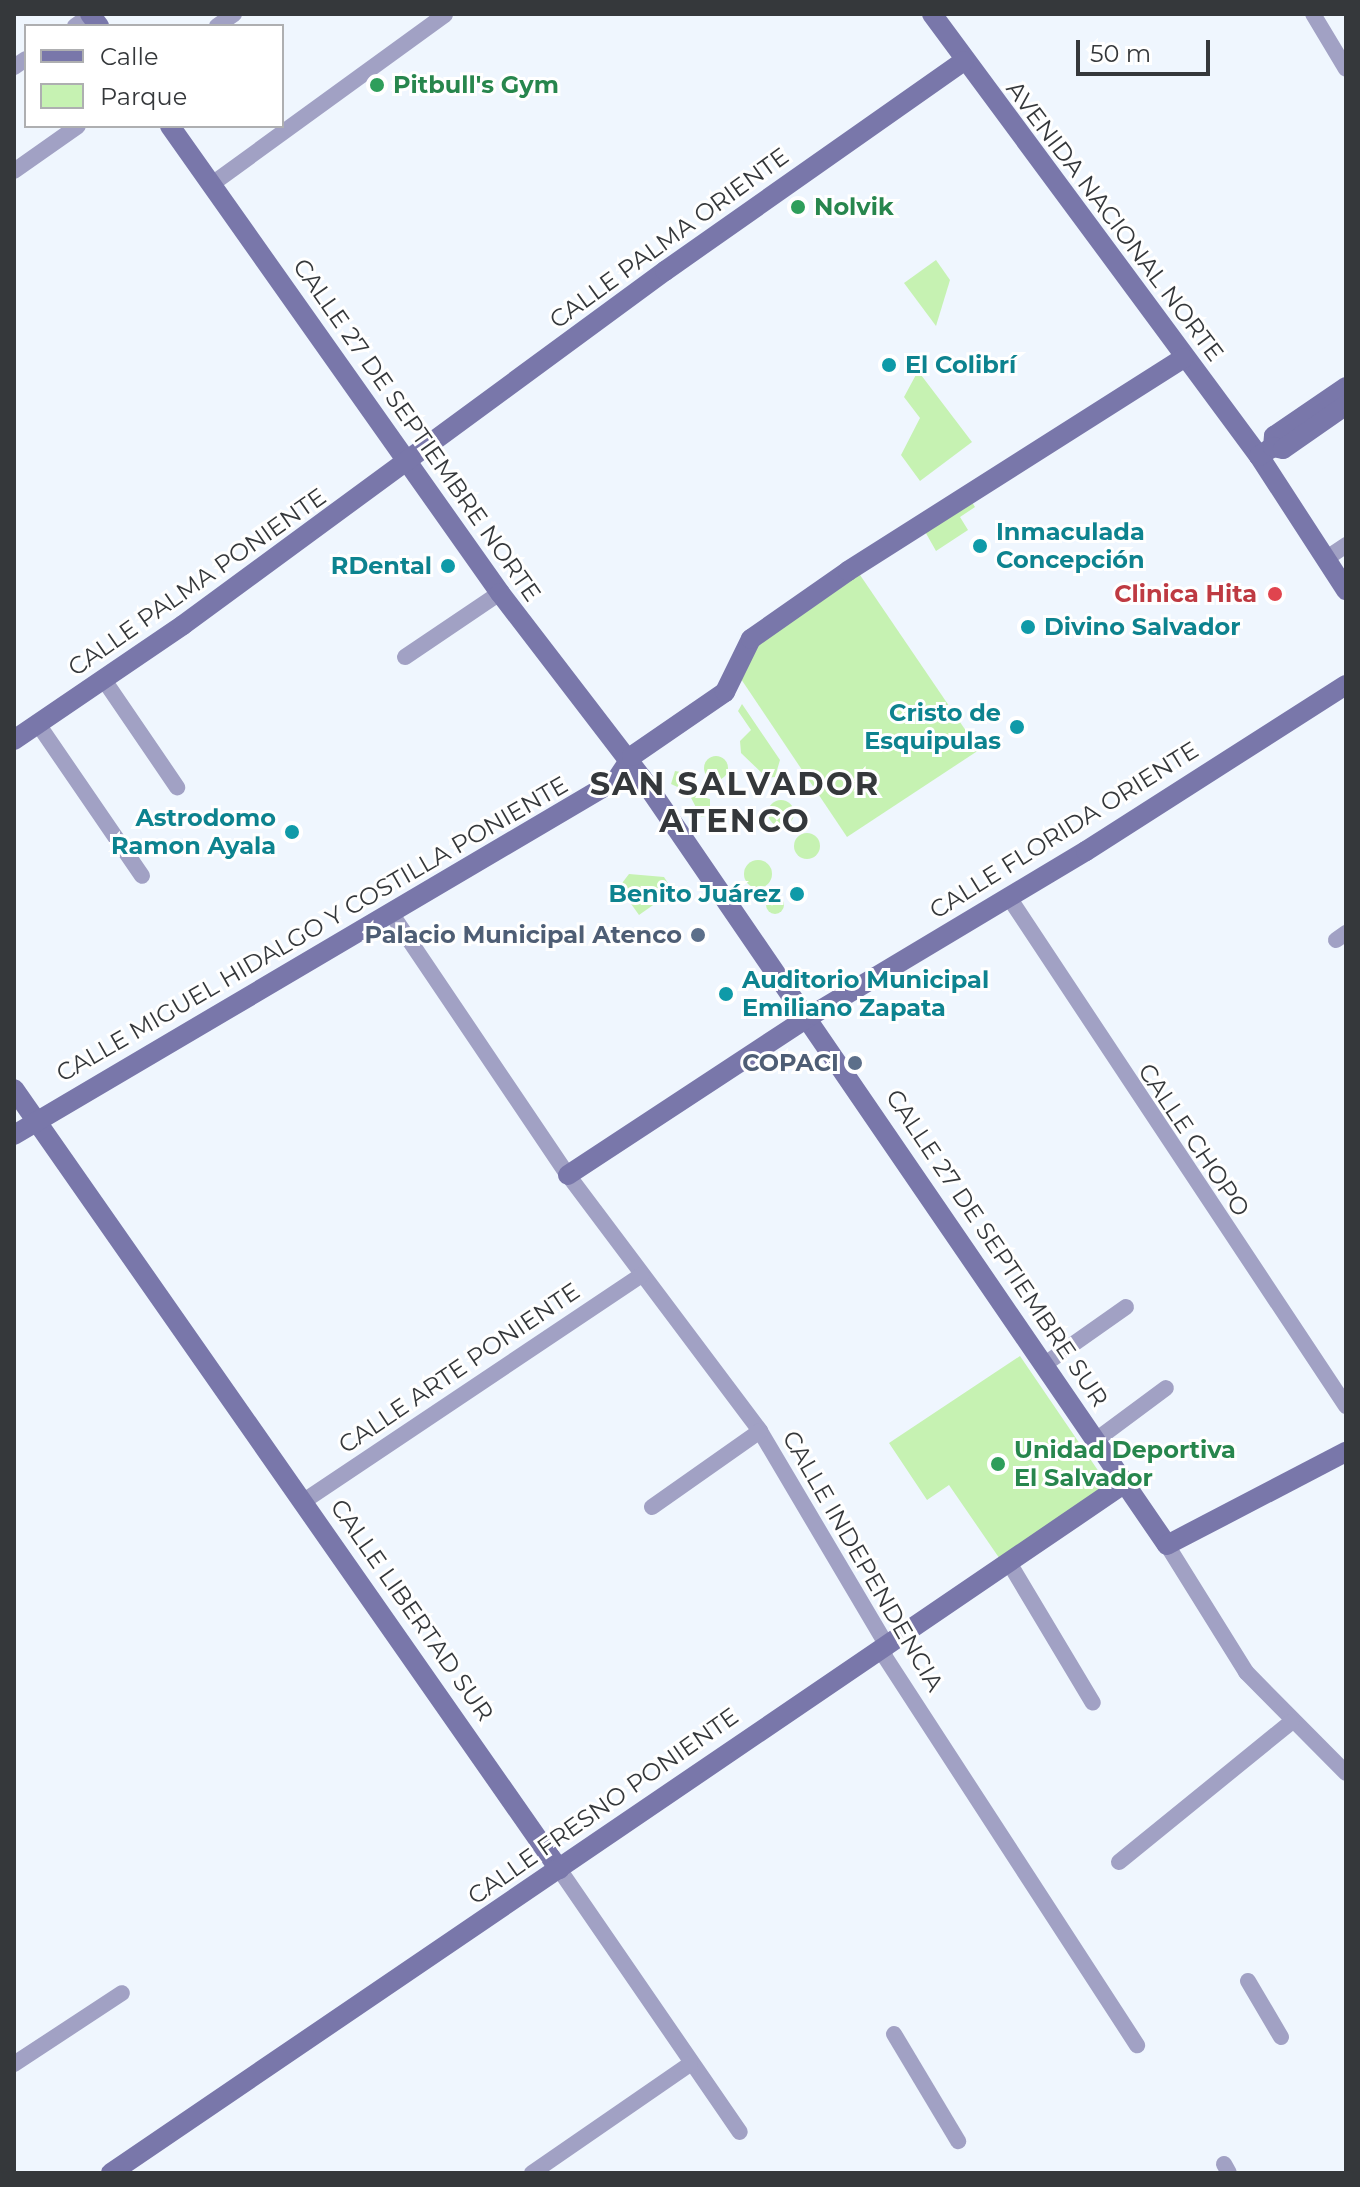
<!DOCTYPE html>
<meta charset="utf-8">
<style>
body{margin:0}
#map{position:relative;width:1360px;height:2187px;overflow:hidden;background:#eff6fe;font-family:Montserrat,sans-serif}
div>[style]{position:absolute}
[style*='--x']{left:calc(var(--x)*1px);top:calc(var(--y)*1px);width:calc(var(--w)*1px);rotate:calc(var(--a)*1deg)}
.green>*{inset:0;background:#c6f2b2}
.round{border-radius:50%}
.street>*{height:16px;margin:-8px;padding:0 8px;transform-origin:8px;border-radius:8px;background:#a1a1c4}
.secondary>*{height:20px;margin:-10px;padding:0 10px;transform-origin:10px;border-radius:10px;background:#7977aa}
.dots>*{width:22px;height:22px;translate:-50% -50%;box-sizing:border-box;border:4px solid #fff;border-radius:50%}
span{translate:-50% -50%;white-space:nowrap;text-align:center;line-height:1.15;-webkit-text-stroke:6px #fff;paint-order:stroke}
.leisure-label{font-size:24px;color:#27864d;font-weight:700}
.left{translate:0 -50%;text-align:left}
.street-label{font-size:24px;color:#35383b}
.culture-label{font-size:24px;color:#0d838f;font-weight:700}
.right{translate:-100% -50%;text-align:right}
.health-label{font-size:24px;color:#be3a42;font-weight:700}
.service-label{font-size:24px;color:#4e5e75;font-weight:700}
.district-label{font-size:32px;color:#35383b;font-weight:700;letter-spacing:2px}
.frame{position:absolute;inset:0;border:16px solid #35383b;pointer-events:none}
.legend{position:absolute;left:24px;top:24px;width:260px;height:104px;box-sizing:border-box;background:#fff;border:2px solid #aeafb1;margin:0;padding:10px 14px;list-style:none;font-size:24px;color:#35383b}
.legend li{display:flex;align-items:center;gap:16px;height:40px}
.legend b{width:40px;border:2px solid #aeafb1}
.scale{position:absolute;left:1076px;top:40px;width:134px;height:36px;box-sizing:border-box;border:4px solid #35383b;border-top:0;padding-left:10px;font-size:24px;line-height:28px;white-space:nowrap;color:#35383b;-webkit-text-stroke:6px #fff;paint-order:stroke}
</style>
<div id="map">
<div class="green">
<i style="clip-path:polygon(936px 260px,950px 280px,936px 326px,904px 283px)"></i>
<i style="clip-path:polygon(918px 371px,972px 442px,920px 481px,901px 455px,920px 418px,904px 397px)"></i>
<i style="clip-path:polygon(969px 497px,975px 507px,960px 517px,968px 530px,936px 551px,923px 528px)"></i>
<i style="clip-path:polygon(858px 572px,979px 750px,847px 837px,739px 676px,755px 642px)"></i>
<i style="clip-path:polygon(742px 704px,780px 760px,775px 777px,767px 778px,741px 753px,740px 741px,751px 730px,738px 711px)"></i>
<i class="round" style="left:704px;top:756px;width:24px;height:24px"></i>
<i style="clip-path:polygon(675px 771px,686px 773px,699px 796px,710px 799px,710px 815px,701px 817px,688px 792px,671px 784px)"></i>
<i class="round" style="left:768px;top:800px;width:26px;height:26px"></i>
<i class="round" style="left:794px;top:833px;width:26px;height:26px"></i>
<i class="round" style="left:744px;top:860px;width:28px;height:28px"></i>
<i style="clip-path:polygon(629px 874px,664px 877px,673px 891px,639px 915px,619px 887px)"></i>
<i class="round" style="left:766px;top:896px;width:18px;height:18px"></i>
<i style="clip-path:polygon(1020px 1356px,1112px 1491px,1004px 1565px,949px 1485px,927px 1500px,889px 1443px)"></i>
</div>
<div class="street">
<i style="--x:1313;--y:14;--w:64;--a:59"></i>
<i style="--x:75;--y:26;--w:19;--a:-35"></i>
<i style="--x:217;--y:26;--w:21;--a:-35"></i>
<i style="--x:14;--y:67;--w:14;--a:-34"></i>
<i style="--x:14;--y:171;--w:78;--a:-35.1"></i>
<i style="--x:212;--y:184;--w:288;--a:-36"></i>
<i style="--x:1327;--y:558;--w:23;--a:-34"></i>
<i style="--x:405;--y:657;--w:115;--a:-34"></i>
<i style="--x:104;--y:680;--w:130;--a:55.7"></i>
<i style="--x:38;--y:724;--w:184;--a:55.6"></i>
<i style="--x:1008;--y:896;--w:612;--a:56.47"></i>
<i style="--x:393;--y:916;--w:313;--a:56"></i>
<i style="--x:568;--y:1175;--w:320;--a:53.1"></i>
<i style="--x:760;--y:1431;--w:242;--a:59.4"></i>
<i style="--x:883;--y:1639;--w:18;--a:84"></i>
<i style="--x:885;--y:1657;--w:463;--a:57"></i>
<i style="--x:1336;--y:940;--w:12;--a:-35"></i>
<i style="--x:1045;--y:1364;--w:99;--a:-35.1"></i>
<i style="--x:1096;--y:1440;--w:87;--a:-36.6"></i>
<i style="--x:304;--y:1501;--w:406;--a:-33.8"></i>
<i style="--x:652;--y:1507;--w:132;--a:-35.1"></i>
<i style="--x:1167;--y:1545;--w:150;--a:58.1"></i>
<i style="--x:1246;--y:1672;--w:142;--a:45.3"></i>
<i style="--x:1008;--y:1561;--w:165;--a:59.1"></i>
<i style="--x:1119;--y:1862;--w:222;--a:-39.1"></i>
<i style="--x:559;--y:1869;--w:319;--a:55.5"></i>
<i style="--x:1248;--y:1981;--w:65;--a:59.5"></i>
<i style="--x:894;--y:2034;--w:125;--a:59.1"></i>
<i style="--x:14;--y:2064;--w:129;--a:-33.3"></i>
<i style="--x:1224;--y:2164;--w:10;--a:61"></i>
<i style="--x:532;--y:2173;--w:192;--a:-34.6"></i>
</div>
<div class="secondary">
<i style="--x:90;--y:14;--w:15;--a:53"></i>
<i style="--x:932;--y:14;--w:550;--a:53.51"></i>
<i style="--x:1259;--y:456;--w:160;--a:57"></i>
<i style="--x:170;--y:126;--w:572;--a:54.75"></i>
<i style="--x:500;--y:593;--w:233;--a:52.5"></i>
<i style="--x:642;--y:778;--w:929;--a:55.61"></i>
<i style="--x:1167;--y:1545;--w:202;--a:-27.5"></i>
<i style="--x:1273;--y:447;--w:11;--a:-85"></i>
<i style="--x:1274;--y:436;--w:87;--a:-34.2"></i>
<i style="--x:1259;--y:456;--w:17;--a:-33"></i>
<i style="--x:1273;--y:447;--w:10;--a:11"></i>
<i style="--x:1283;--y:449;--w:77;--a:-34.9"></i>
<i style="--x:14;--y:740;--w:204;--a:-34.2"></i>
<i style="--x:183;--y:625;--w:598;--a:-36.3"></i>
<i style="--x:665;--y:271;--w:365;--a:-35.1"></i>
<i style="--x:14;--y:1089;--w:952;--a:55.06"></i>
<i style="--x:14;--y:1135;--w:699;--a:-30.53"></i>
<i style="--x:616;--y:780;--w:29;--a:-56"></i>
<i style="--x:632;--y:756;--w:113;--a:-34.5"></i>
<i style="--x:725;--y:692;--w:59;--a:-63.9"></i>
<i style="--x:751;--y:639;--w:118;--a:-35"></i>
<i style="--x:848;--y:571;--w:397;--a:-32.4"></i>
<i style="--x:568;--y:1175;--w:292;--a:-33.3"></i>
<i style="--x:812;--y:1015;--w:319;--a:-30.9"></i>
<i style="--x:1086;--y:851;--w:308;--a:-32.6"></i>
<i style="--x:111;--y:2173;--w:1226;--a:-34.23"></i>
</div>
<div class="dots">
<i style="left:377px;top:85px;background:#2e9e5b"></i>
<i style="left:798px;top:207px;background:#2e9e5b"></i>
<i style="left:889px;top:365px;background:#0f9aa8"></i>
<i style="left:980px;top:546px;background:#0f9aa8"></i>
<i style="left:448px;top:566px;background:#0f9aa8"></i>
<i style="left:1275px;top:594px;background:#e0444e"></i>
<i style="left:1028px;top:627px;background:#0f9aa8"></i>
<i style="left:1017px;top:727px;background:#0f9aa8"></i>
<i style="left:292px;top:832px;background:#0f9aa8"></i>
<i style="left:797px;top:894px;background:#0f9aa8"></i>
<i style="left:698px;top:935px;background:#5c6f8a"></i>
<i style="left:726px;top:994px;background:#0f9aa8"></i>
<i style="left:855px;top:1063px;background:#5c6f8a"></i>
<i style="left:998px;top:1464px;background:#2e9e5b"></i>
</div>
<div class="leisure-label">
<span class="left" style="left:393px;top:85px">Pitbull's Gym</span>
<span class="left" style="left:814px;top:207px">Nolvik</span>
<span class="left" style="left:1014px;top:1464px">Unidad Deportiva<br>El Salvador</span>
</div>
<div class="street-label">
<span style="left:1115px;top:221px;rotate:53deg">AVENIDA NACIONAL NORTE</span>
<span style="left:669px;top:238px;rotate:-36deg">CALLE PALMA ORIENTE</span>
<span style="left:417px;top:430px;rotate:55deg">CALLE 27 DE SEPTIEMBRE NORTE</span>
<span style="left:197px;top:582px;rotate:-35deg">CALLE PALMA PONIENTE</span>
<span style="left:1064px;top:830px;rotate:-32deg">CALLE FLORIDA ORIENTE</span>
<span style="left:312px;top:929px;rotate:-30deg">CALLE MIGUEL HIDALGO Y COSTILLA PONIENTE</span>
<span style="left:1194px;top:1140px;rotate:56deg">CALLE CHOPO</span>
<span style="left:997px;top:1248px;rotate:56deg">CALLE 27 DE SEPTIEMBRE SUR</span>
<span style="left:459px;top:1368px;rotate:-34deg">CALLE ARTE PONIENTE</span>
<span style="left:863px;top:1561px;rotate:60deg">CALLE INDEPENDENCIA</span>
<span style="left:412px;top:1610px;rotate:55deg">CALLE LIBERTAD SUR</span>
<span style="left:603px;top:1806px;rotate:-35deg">CALLE FRESNO PONIENTE</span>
</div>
<div class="culture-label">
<span class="left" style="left:905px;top:365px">El Colibrí</span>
<span class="left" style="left:996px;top:546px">Inmaculada<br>Concepción</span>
<span class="right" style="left:432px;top:566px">RDental</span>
<span class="left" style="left:1044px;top:627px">Divino Salvador</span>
<span class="right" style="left:1001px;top:727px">Cristo de<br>Esquipulas</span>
<span class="right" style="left:276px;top:832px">Astrodomo<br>Ramon Ayala</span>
<span class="right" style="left:781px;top:894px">Benito Juárez</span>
<span class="left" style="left:742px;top:994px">Auditorio Municipal<br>Emiliano Zapata</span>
</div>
<div class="health-label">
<span class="right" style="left:1257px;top:594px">Clinica Hita</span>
</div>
<div class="service-label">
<span class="right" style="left:682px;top:935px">Palacio Municipal Atenco</span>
<span class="right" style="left:839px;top:1063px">COPACI</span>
</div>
<div class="district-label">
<span style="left:735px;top:803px">SAN SALVADOR<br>ATENCO</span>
</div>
<div class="frame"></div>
<ul class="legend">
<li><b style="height:10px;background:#7977aa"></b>Calle</li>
<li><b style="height:22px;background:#c6f2b2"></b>Parque</li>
</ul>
<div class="scale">50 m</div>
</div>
